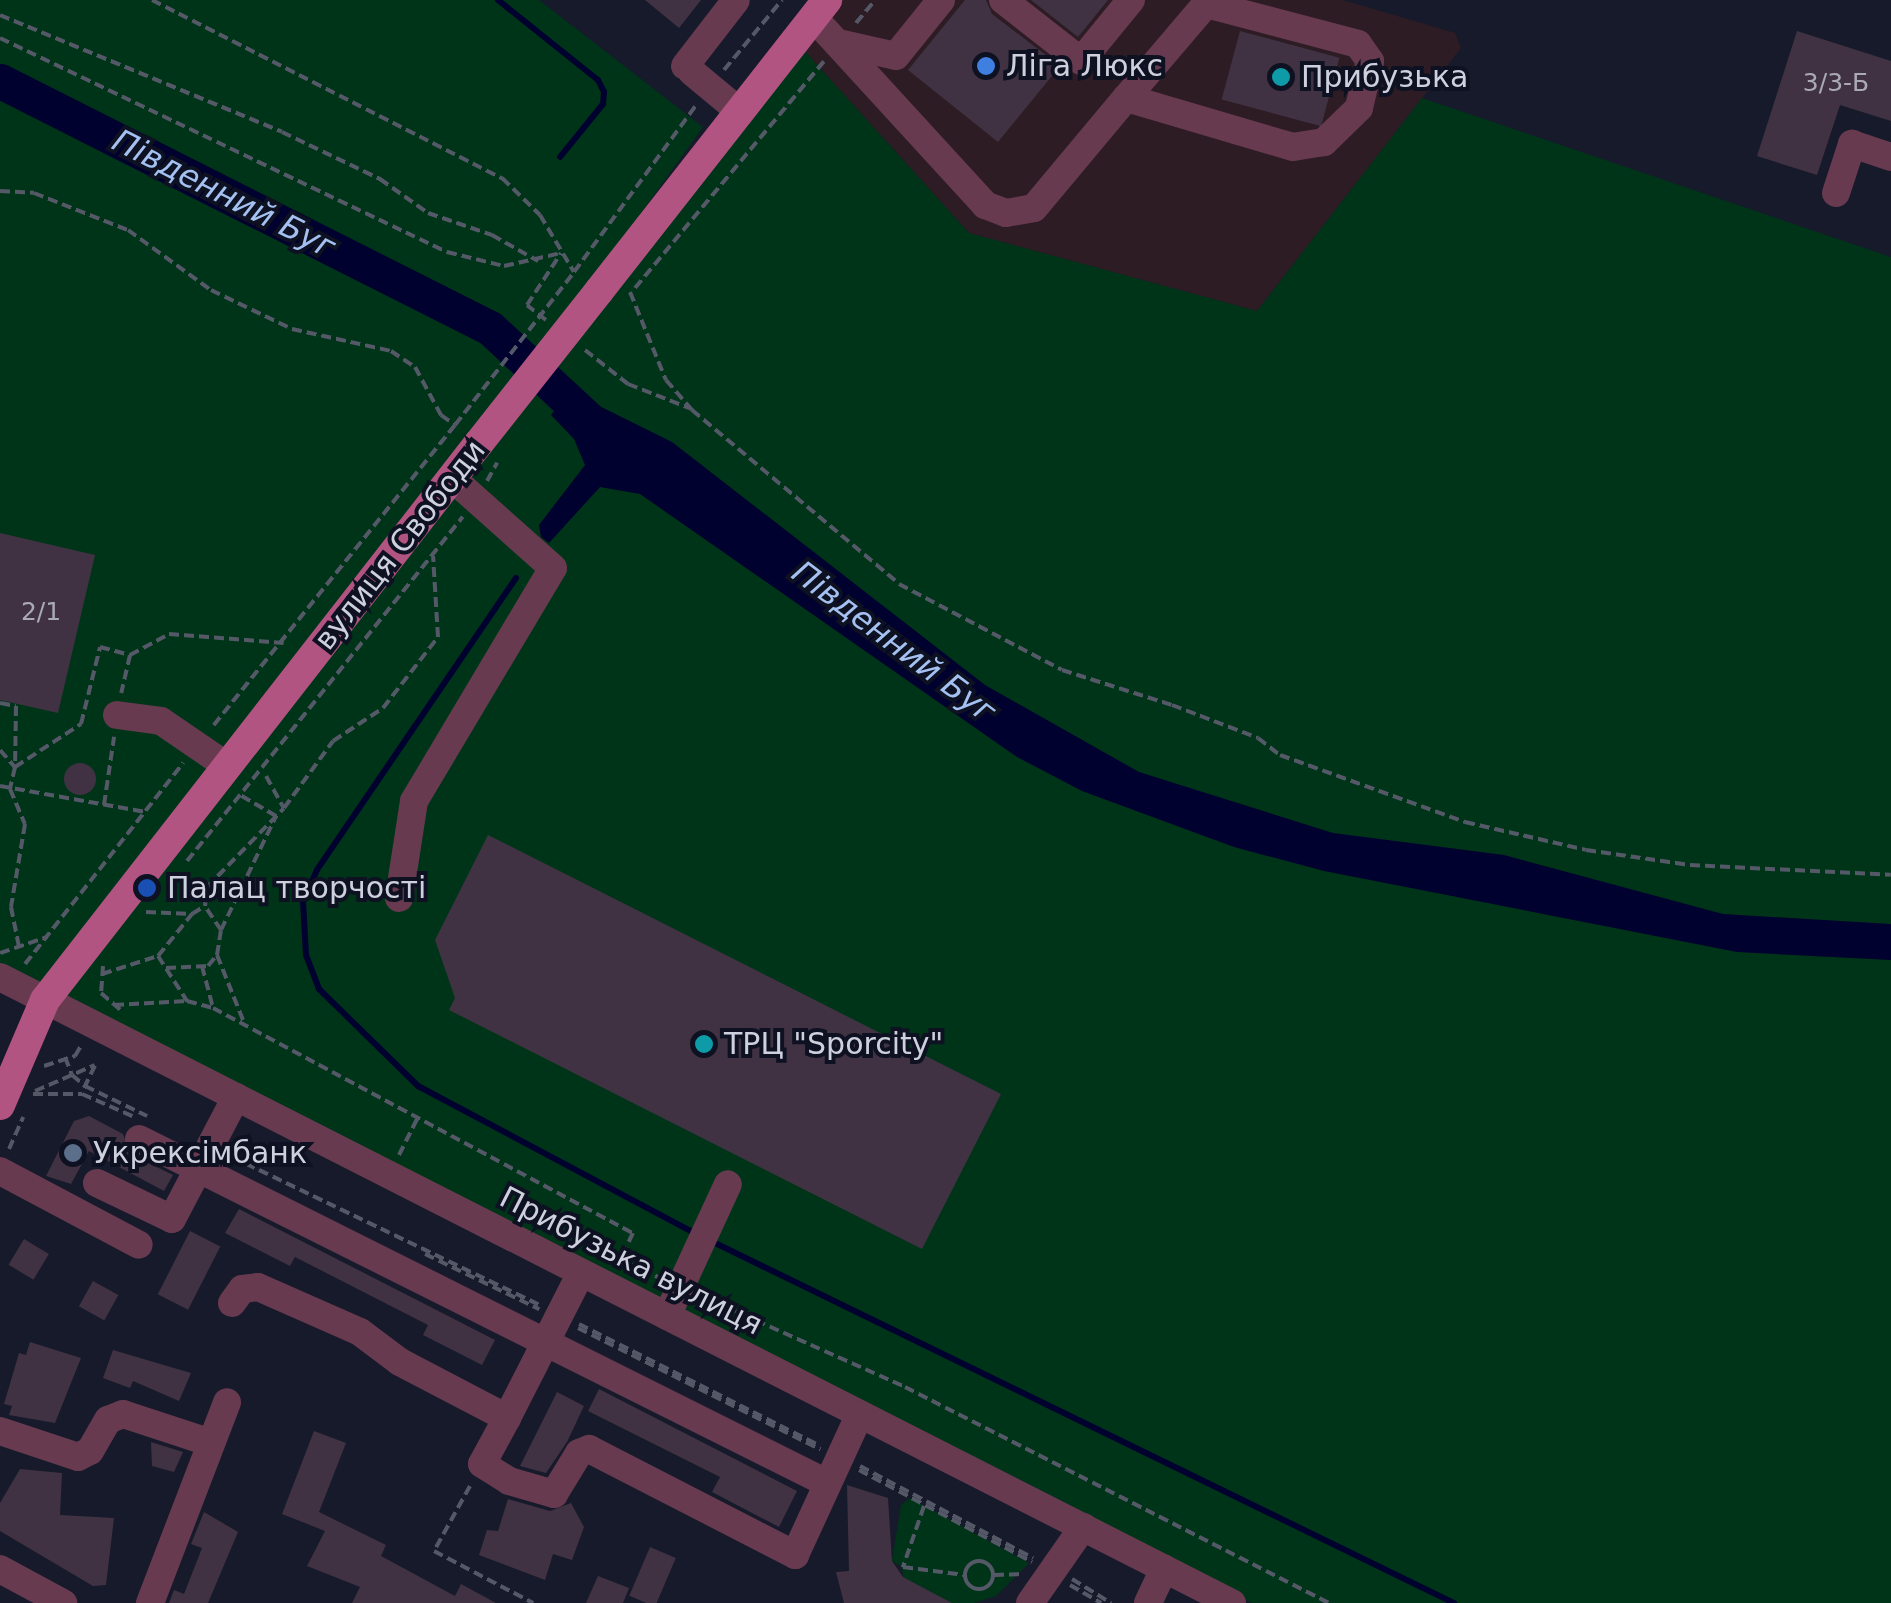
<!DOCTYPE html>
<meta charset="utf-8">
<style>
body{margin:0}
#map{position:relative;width:1891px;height:1603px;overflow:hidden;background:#161a2b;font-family:"DejaVu Sans",sans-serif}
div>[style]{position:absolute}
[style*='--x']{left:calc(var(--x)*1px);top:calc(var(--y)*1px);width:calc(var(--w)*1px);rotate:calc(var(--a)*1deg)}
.commercial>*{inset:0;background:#2d1c24}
.green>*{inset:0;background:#003419}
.water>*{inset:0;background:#00012e}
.stream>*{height:6px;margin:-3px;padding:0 3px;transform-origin:3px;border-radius:3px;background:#00012e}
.river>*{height:35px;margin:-17.5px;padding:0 17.5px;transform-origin:17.5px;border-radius:17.5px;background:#00012e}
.building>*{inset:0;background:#403242;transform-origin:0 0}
.round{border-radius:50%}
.path>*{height:4px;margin-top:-2px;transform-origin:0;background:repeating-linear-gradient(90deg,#545867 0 10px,transparent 0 15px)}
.path>.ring{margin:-2px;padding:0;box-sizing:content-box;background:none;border:4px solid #545867;border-radius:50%}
.minor>*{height:28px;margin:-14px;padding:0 14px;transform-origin:14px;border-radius:14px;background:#673a4f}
.major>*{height:30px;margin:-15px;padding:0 15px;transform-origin:15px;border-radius:15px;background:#b25482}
.path-bridge>*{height:4px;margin-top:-2px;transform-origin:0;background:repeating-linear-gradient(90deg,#545867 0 10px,transparent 0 15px)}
.major-bridge>*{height:30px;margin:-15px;padding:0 15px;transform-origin:15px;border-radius:15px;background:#b25482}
.dots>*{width:28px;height:28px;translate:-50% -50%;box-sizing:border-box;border:5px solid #0d1121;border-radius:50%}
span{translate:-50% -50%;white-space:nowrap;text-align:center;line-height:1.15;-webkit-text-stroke:8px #0d1121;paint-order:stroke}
.number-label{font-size:25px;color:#aaa9b6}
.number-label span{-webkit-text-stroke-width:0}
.poi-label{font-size:30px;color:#ced1dd}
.left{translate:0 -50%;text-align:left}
.street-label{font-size:30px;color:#ced1dd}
.water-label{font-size:32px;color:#a4c1f1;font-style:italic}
</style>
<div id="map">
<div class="commercial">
<i style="clip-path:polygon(839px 0,1343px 0,1455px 33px,1461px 48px,1257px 311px,969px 233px,801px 47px)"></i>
</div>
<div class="green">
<i style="clip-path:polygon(0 0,539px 0,703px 127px,590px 284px,42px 989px,0 968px)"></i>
<i style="clip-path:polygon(801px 47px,969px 233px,1257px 311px,1422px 98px,1891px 257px,1891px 1603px,1252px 1603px,58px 997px)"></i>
<i style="clip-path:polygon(910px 1498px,1029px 1563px,996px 1596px,974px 1603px,952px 1603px,903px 1577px,902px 1567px,892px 1561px,901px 1505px)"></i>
</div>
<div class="water">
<i style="clip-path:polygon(569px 391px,672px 442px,985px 685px,1139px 772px,1333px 833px,1504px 855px,1723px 914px,1891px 924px,1891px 960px,1737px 952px,1324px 871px,1234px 847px,1082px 791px,1017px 757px,640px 494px,600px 487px,549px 543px,541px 537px,539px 525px,585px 465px,574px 439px,551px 415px)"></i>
</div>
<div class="stream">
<i style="--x:498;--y:0;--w:128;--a:38.7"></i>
<i style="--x:598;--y:80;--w:13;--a:63"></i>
<i style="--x:604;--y:92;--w:12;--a:95"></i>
<i style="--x:603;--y:104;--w:68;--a:129.1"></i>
<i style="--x:516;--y:578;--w:353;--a:124.3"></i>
<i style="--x:317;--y:870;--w:34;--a:114"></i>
<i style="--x:303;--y:901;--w:54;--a:86.8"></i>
<i style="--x:306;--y:955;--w:36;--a:69"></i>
<i style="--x:319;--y:989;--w:139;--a:44.4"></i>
<i style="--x:418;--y:1086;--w:317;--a:28"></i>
<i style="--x:709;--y:1240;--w:829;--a:25.98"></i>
</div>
<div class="river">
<i style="--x:0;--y:81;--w:549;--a:26.75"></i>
<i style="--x:490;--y:328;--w:150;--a:42.8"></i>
</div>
<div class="building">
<i style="clip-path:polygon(645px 0,701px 0,679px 28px)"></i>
<i style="clip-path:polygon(965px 0,986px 0,992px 14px,1060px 66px,998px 142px,908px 70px)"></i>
<i style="clip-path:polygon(1031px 0,1108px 0,1078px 37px)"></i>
<i style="left:1240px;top:31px;width:103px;height:71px;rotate:15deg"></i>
<i style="clip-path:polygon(1797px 31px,1891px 61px,1891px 121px,1840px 105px,1817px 175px,1757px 156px)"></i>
<i style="clip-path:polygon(0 533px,95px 555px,58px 713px,0 700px)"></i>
<i class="round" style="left:64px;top:763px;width:32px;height:32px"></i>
<i style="clip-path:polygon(488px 835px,1001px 1094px,922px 1249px,449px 1010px,455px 998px,435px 940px)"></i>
<i style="clip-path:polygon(89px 1116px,123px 1134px,130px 1154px,173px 1175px,164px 1191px,89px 1151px,71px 1184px,46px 1176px,74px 1121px)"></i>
<i style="clip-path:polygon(239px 1209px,495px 1340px,482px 1365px,423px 1335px,428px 1325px,295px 1257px,290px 1266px,225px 1233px)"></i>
<i style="left:190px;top:1231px;width:34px;height:71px;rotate:27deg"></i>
<i style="left:24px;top:1239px;width:29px;height:30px;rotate:31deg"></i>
<i style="left:93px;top:1281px;width:29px;height:29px;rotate:29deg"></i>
<i style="clip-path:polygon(30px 1342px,81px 1358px,55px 1423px,9px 1415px,12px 1406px,4px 1404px,19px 1353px,26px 1355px)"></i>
<i style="clip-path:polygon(113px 1350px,191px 1373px,179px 1401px,133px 1381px,130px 1388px,103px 1378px)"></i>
<i style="clip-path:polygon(599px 1389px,797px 1491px,779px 1527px,712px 1492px,720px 1477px,588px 1411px)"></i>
<i style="clip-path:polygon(557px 1392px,584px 1406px,567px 1442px,546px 1473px,520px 1466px)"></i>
<i style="clip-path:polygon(314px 1431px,346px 1443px,319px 1512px,386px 1545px,381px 1556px,455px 1596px,461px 1584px,496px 1603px,352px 1603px,360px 1587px,307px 1566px,325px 1531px,282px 1514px)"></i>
<i style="clip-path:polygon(151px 1442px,183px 1452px,174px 1472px,152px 1466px)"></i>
<i style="clip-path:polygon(20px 1469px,62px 1473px,60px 1515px,114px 1518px,106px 1585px,93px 1586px,0 1531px,0 1503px)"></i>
<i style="clip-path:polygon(847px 1485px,888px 1498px,892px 1561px,903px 1577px,952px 1603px,844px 1603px,836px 1572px,849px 1571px)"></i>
<i style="clip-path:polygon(508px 1499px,550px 1511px,571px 1503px,584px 1527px,572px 1560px,553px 1554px,545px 1580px,479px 1555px,487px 1530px,498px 1531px)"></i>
<i style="clip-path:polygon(204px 1512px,238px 1532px,208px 1603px,169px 1603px,174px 1590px,184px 1594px,202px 1548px,191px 1544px)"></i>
<i style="left:650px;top:1547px;width:28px;height:53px;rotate:23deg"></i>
<i style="clip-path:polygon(598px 1576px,629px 1588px,623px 1603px,586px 1603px)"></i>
</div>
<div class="path">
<i style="--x:152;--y:0;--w:393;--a:27"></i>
<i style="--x:502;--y:178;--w:53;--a:44.2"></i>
<i style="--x:540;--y:215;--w:66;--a:59.2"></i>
<i style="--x:574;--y:272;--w:208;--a:-53.8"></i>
<i style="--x:0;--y:15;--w:305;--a:22.5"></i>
<i style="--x:282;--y:132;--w:109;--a:25.6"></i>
<i style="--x:380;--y:179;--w:59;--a:35.3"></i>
<i style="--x:428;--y:213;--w:68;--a:19"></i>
<i style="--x:492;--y:235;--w:53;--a:29.5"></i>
<i style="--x:856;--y:23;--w:30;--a:-50"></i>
<i style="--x:0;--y:38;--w:496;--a:25.6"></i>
<i style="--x:447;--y:252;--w:59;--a:13.8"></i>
<i style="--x:504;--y:266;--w:58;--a:-12.8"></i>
<i style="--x:724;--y:70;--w:91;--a:-50.4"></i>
<i style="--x:0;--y:191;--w:34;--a:3"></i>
<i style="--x:34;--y:193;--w:101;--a:21.5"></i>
<i style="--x:128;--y:230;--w:102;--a:35.9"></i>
<i style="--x:211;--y:290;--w:90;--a:25.7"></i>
<i style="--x:292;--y:329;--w:101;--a:12.5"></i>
<i style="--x:391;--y:351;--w:29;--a:34"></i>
<i style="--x:415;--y:367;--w:55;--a:61.6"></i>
<i style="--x:441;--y:415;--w:17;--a:36"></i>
<i style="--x:455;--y:425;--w:390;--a:128.8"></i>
<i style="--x:635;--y:288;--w:295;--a:-50.2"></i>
<i style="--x:630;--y:292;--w:95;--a:67.8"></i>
<i style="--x:666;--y:380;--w:40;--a:49"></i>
<i style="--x:692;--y:410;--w:270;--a:40"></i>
<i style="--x:899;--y:584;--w:184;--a:27.8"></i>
<i style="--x:1062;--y:670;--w:115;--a:17.7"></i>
<i style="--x:1172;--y:705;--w:92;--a:21"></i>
<i style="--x:1258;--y:738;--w:28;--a:38"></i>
<i style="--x:1280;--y:755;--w:197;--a:19.9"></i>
<i style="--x:1465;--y:822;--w:124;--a:13"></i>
<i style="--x:1586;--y:850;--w:105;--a:8.2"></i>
<i style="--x:1690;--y:865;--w:201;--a:2.8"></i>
<i style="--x:546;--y:320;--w:24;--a:-142"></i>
<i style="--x:527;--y:305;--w:62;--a:-56.8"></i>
<i style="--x:585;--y:350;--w:55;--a:38.3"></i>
<i style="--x:628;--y:384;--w:66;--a:21.5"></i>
<i style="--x:487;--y:481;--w:21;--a:-61"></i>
<i style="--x:130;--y:655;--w:44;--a:-28.3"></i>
<i style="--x:169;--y:634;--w:115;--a:4.5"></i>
<i style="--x:0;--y:703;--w:16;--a:11"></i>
<i style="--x:16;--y:706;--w:61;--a:90.9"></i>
<i style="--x:15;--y:767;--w:79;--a:-33.1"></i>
<i style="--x:81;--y:724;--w:79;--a:-76.1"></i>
<i style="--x:100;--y:647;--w:31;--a:15"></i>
<i style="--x:130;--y:655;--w:39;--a:103"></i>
<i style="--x:0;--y:750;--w:23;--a:49"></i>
<i style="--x:15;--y:767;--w:23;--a:103"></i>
<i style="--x:10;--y:789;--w:38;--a:67"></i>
<i style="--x:25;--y:824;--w:84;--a:99.6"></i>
<i style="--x:11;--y:907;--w:41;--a:78.7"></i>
<i style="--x:266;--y:776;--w:37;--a:61"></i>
<i style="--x:0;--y:786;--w:148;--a:10.1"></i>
<i style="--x:104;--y:805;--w:69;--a:-81.6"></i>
<i style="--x:187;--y:861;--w:441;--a:-51.3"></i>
<i style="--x:146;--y:912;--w:46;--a:2.5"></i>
<i style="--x:192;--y:914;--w:15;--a:-32"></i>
<i style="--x:205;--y:906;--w:19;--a:-84"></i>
<i style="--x:207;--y:887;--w:110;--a:-45.7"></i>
<i style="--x:284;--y:808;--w:83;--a:-53.8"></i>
<i style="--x:333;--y:741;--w:60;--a:-33.4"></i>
<i style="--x:383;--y:708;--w:90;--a:-52.2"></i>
<i style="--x:438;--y:637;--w:81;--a:-93.5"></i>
<i style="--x:221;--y:930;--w:127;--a:-64.2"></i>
<i style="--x:276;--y:816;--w:42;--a:-149.7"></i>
<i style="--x:0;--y:953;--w:50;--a:-18.8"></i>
<i style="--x:217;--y:955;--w:75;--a:68.2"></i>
<i style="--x:158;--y:956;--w:54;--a:57.2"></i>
<i style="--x:25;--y:964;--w:256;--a:-51.8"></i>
<i style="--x:103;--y:966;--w:27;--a:94"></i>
<i style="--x:101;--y:993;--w:29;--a:41"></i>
<i style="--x:202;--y:966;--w:43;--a:75.3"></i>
<i style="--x:166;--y:968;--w:42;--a:-2.7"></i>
<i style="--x:208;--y:966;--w:14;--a:-51"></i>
<i style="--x:217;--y:955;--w:25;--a:-81"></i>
<i style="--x:221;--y:930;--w:27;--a:-124"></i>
<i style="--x:102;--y:974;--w:59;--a:-17.8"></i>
<i style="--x:158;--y:956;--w:54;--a:-51"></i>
<i style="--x:114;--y:1005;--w:73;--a:-3.1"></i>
<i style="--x:187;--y:1001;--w:27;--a:15"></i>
<i style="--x:213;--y:1008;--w:476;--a:28.2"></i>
<i style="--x:633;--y:1233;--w:28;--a:116"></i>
<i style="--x:65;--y:1057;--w:19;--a:69"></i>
<i style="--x:72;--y:1075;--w:17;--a:40"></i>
<i style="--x:85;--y:1086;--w:69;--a:25.8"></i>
<i style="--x:44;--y:1066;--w:33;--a:-18"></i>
<i style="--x:75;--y:1056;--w:14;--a:-60"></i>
<i style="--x:84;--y:1088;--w:25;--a:-64"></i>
<i style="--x:35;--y:1091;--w:65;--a:-23.4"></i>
<i style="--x:33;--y:1094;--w:49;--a:0"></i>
<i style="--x:82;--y:1094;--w:55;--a:23.7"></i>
<i style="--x:9;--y:1149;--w:35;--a:-66"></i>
<i style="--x:399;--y:1155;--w:45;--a:-63.4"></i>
<i style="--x:232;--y:1157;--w:341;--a:25.7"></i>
<i style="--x:546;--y:1226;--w:125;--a:24.5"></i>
<i style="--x:425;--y:1254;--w:127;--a:25.8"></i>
<i style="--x:701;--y:1296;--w:223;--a:24"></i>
<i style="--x:905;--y:1387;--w:476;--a:27"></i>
<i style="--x:579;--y:1324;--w:270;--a:26.8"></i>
<i style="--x:578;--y:1328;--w:271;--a:26.6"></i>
<i style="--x:860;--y:1466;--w:196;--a:28"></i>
<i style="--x:859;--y:1470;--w:196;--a:28"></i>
<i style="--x:470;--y:1486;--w:74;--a:119"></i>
<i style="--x:434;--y:1551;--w:112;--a:27.7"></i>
<i style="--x:924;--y:1506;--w:65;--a:109"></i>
<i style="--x:903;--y:1567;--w:62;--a:7.5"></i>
<i class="ring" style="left:965px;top:1561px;width:24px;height:24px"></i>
<i style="--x:994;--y:1575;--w:27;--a:-2"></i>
<i style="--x:1072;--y:1579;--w:46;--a:31.6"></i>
<i style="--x:1070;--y:1585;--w:36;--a:30"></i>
</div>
<div class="minor">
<i style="--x:1003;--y:0;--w:99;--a:38"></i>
<i style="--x:1081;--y:61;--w:79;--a:-50.7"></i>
<i style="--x:813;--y:17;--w:255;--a:47.5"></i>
<i style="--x:985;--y:205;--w:22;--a:21"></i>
<i style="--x:1006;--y:213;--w:28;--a:-10"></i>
<i style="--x:1034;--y:208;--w:143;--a:-50.1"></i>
<i style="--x:1126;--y:98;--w:123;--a:-49.6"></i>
<i style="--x:1206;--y:4;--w:157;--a:14.7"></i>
<i style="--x:1358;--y:44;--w:21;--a:55"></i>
<i style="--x:1370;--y:61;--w:48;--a:103.2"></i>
<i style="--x:1359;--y:108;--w:49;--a:135.8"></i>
<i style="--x:1324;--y:142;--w:31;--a:171"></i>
<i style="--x:1293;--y:147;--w:174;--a:-163.6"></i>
<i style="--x:838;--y:43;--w:59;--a:12.6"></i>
<i style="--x:896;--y:56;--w:72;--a:-51.2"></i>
<i style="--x:685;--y:66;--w:83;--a:-52.3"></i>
<i style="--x:692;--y:72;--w:61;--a:39.7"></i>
<i style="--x:1836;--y:193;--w:52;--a:-71.9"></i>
<i style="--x:1852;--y:144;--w:41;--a:18.4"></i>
<i style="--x:117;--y:715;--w:44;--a:7.8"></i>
<i style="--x:161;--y:721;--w:80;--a:34.3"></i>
<i style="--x:399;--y:898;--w:98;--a:-81.2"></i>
<i style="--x:414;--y:801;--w:271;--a:-59.2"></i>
<i style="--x:553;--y:568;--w:135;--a:-138.3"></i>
<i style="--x:0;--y:977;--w:1382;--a:26.94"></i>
<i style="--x:139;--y:1139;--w:769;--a:26.57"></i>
<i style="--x:0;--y:1171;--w:157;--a:28"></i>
<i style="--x:97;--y:1183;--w:83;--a:25.6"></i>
<i style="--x:172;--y:1219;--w:138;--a:-62.3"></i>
<i style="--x:232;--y:1303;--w:17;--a:-54"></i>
<i style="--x:242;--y:1289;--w:16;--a:-7"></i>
<i style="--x:258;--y:1287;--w:111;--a:23.8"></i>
<i style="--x:360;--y:1332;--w:50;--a:36.9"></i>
<i style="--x:400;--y:1362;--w:121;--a:27.6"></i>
<i style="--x:507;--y:1418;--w:163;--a:-63"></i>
<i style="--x:667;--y:1316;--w:145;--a:-65.2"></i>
<i style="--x:507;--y:1418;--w:52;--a:118.5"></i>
<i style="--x:482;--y:1464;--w:32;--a:32"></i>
<i style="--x:509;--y:1481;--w:47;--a:16.1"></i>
<i style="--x:554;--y:1494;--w:48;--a:-58.6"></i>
<i style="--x:579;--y:1453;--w:11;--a:-22"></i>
<i style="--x:589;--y:1449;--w:232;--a:27.2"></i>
<i style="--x:795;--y:1555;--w:155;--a:-65.3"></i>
<i style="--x:0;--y:1431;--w:82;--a:18.4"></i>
<i style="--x:78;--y:1457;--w:13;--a:-27"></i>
<i style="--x:90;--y:1451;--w:36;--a:-60"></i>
<i style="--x:108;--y:1420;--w:16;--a:-22"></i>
<i style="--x:123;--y:1414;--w:89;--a:18.2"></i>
<i style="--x:0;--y:1569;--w:72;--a:28.4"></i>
<i style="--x:150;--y:1603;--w:215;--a:-69"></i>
<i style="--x:1030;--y:1603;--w:93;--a:-55.1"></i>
<i style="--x:1148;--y:1603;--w:38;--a:-65"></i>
</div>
<div class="major">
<i style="--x:599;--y:291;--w:370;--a:-51.9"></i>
<i style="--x:0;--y:1105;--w:114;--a:-66.8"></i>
<i style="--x:45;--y:1000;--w:706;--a:-52.08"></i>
</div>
<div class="path-bridge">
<i style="--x:455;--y:425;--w:194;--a:-52.1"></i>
</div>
<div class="major-bridge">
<i style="--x:479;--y:443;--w:194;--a:-51.7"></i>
</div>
<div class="dots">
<i style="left:986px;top:66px;background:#3f7fe0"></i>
<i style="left:1281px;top:77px;background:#0f9aa8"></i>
<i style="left:147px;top:888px;background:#1a4fb4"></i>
<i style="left:704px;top:1044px;background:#0f9aa8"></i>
<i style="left:73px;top:1153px;background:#5c6f8a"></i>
</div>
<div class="number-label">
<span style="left:1836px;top:83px">3/3-Б</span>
<span style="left:41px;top:612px">2/1</span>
</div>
<div class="poi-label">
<span class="left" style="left:1006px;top:66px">Ліга Люкс</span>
<span class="left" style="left:1301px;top:77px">Прибузька</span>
<span class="left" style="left:167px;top:888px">Палац творчості</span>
<span class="left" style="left:724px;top:1044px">ТРЦ "Sporcity"</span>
<span class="left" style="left:93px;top:1153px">Укрексімбанк</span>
</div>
<div class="street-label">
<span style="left:400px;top:545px;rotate:-52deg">вулиця Свободи</span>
<span style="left:631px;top:1261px;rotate:27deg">Прибузька вулиця</span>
</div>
<div class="water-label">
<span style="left:224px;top:194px;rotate:27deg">Південний Буг</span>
<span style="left:894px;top:642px;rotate:37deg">Південний Буг</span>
</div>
</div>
